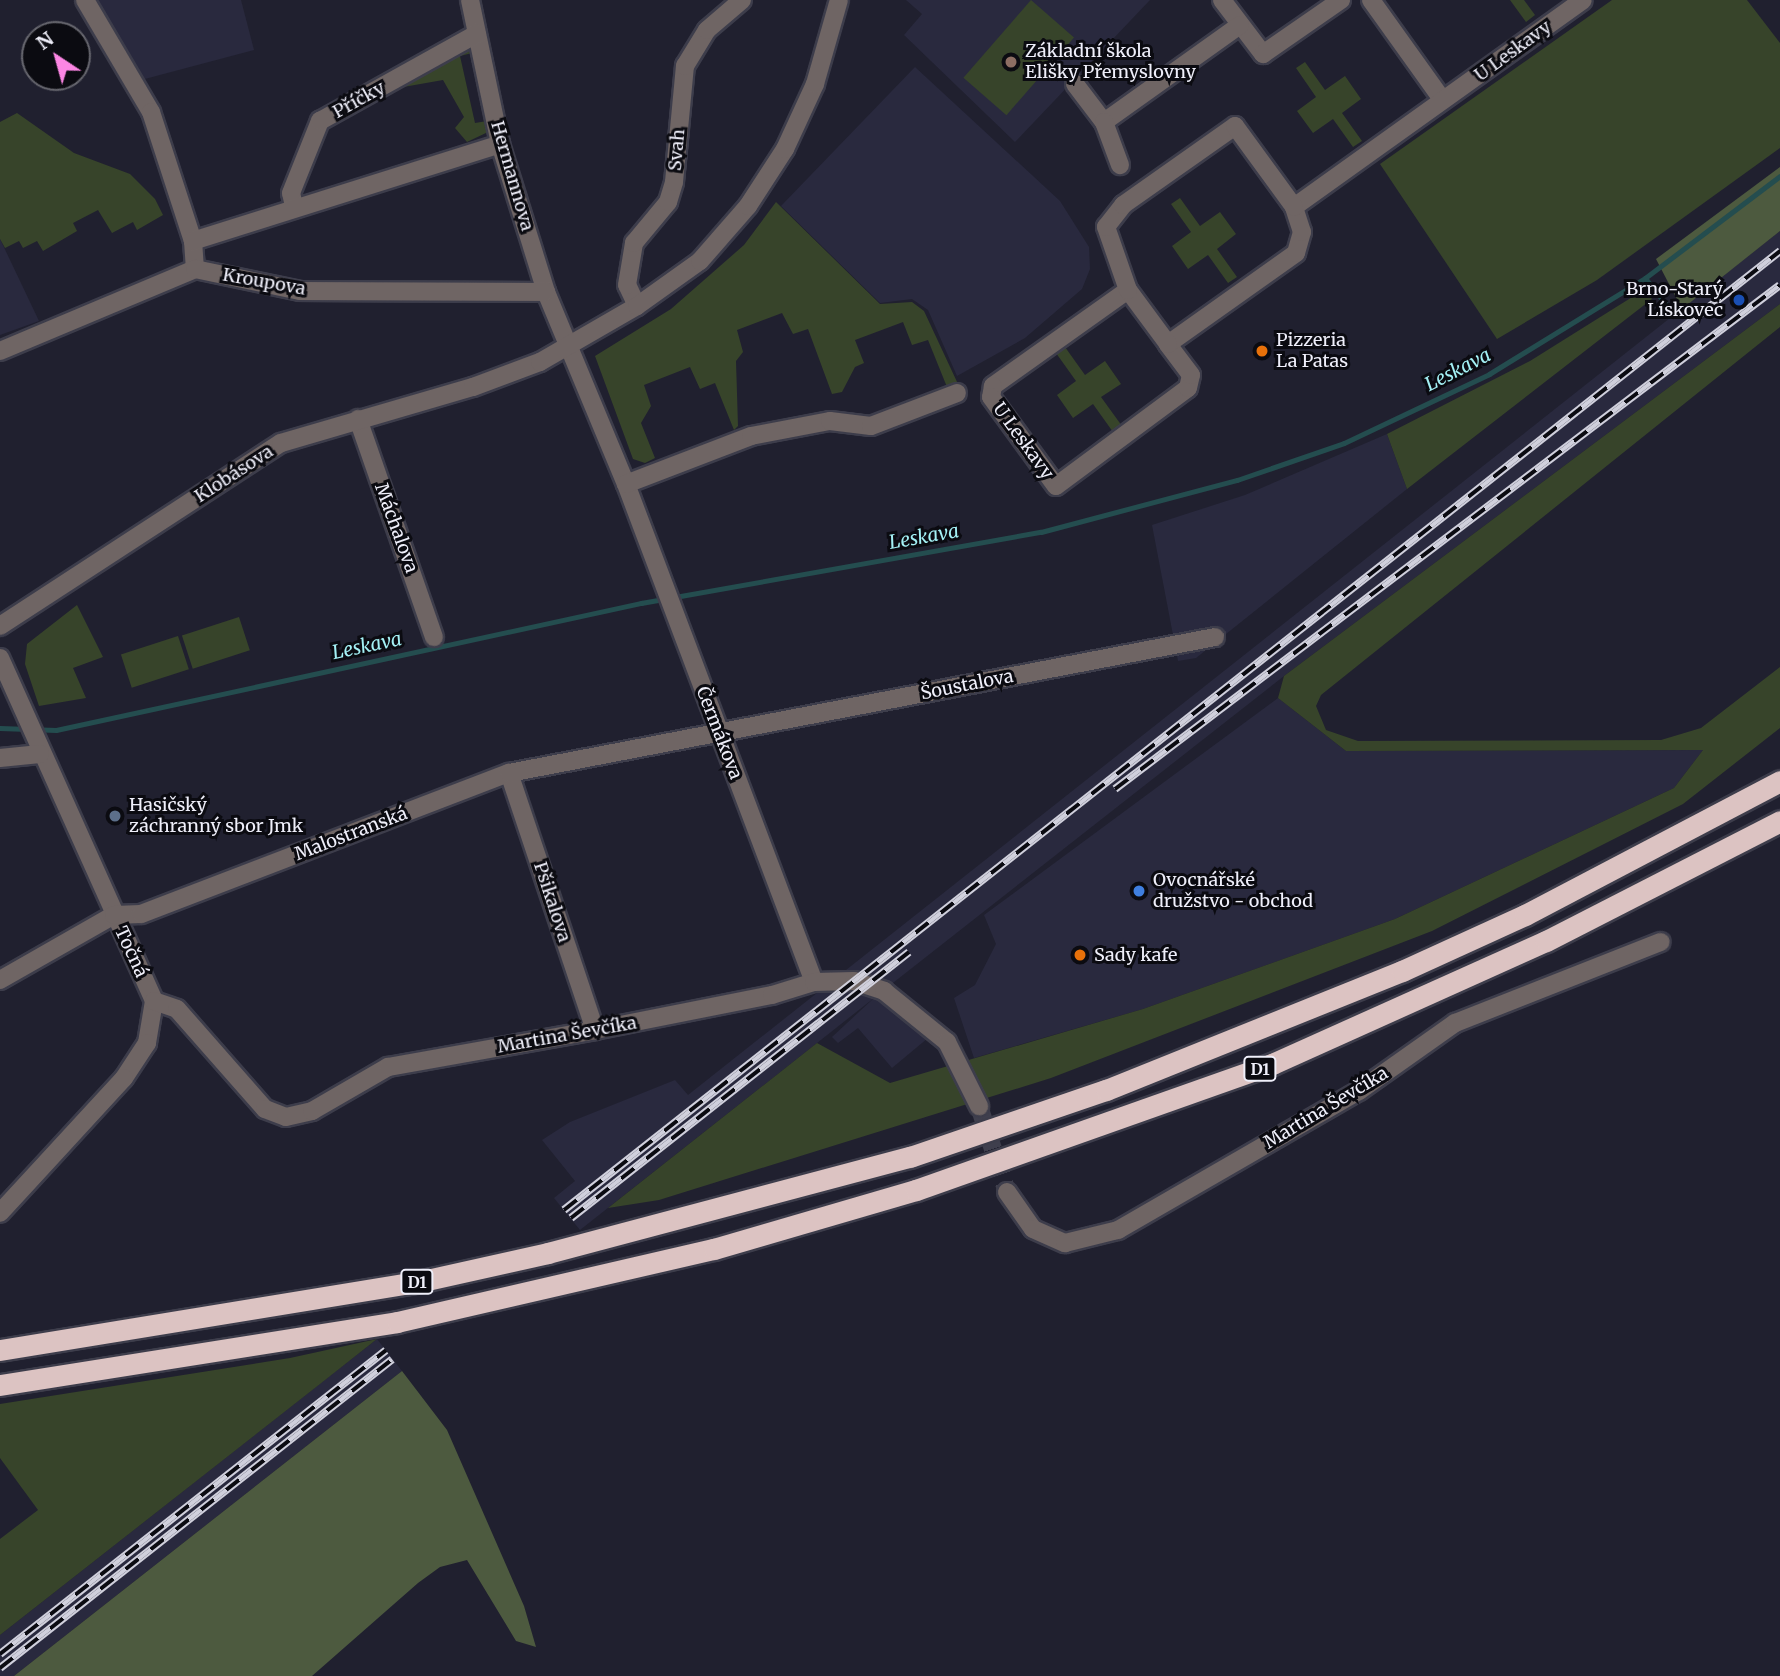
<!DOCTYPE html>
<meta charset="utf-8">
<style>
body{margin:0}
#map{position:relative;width:1780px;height:1676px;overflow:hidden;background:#20202f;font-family:Merriweather,serif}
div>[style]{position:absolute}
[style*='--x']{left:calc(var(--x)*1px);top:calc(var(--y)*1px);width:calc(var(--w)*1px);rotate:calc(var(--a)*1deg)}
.built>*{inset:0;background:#29293e}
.green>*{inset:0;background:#37442a;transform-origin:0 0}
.forest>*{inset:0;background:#4d5a3f}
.stream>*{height:5px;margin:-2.5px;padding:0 2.5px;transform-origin:2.5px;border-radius:2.5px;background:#244d4f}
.minor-tunnel>*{height:18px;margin-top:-9px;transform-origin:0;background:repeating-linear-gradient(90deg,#3f3f4d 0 18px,transparent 0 27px)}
.roads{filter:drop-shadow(2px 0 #3d3d4b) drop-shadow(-2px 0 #3d3d4b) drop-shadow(0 2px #3d3d4b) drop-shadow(0 -2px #3d3d4b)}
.minor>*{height:18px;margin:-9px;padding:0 9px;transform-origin:9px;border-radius:9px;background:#6f6564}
.tertiary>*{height:18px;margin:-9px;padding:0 9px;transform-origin:9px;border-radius:9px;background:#6f6564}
.motorway>*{height:21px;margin:-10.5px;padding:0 10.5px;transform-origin:10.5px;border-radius:10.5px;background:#dcc3c2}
.rail>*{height:8px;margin-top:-4px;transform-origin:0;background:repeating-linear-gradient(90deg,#0b0b11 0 16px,#d0d0dc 0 32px);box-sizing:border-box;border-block:2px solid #d0d0dc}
.dots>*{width:19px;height:19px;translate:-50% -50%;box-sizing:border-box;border:4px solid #0b0b11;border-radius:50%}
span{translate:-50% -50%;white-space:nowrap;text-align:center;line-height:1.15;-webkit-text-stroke:6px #0b0b11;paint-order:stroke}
.shield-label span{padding:2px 5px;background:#0b0b11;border:2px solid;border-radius:5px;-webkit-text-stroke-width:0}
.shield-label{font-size:16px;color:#efeffa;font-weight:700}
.street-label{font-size:18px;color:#efeffa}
.poi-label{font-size:18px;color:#efeffa}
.left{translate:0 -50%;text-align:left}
.right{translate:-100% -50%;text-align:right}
.water-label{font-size:19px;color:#a4f1f5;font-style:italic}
.north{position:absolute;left:21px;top:21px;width:70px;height:70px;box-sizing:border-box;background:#0b0b11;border:2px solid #66666e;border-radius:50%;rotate:324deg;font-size:19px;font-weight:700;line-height:28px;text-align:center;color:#efeffa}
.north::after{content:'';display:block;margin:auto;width:24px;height:32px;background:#fc86e4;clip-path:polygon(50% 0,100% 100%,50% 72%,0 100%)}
</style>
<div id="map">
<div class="built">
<i style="clip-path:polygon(92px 0,241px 0,254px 50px,141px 80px)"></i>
<i style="clip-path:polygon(906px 0,1150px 0,1015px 142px,904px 35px,922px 14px)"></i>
<i style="clip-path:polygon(915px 67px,1060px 201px,1089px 247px,1090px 269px,1082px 289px,1025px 338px,957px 376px,928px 310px,912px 299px,880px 303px,781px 206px)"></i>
<i style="clip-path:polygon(1780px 231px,1780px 304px,1284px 676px,875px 997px,928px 1038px,892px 1068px,858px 1028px,838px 1043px,832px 1037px,874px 998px,580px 1230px,554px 1198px,575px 1181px,542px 1140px,570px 1122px,675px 1080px,688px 1095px)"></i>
<i style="clip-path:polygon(0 239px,39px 321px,0 335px)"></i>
<i style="clip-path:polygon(1387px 434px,1407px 489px,1196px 658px,1178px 661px,1152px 525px,1245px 495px)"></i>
<i style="clip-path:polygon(1278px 698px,1346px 751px,1703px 750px,1674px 788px,1395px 919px,1143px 1009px,974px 1058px,954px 998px,975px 985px,996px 944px,984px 915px)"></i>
<i style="clip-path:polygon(377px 1339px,402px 1371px,14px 1676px,0 1676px,0 1635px)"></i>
</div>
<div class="green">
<i style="left:1031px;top:0;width:57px;height:103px;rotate:41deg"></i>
<i style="clip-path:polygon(1510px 0,1524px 0,1535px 15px,1526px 22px)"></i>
<i style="clip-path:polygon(1612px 0,1747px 0,1780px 43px,1780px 148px,1597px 280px,1497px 339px,1380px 164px)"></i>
<i style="clip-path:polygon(464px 48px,472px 53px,460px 56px,475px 123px,487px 121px,488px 132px,467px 142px,455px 128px,464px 117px,443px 80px,392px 89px)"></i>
<i style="clip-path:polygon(1305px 62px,1325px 90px,1345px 76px,1361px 99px,1342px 113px,1362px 141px,1353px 147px,1333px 119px,1313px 133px,1297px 111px,1316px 97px,1296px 68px)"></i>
<i style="clip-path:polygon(17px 113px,74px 153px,130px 174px,155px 199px,163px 215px,137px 230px,133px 222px,112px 233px,98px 210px,73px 223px,77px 231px,43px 251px,37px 241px,23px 248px,19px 241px,5px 248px,0 239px,0 122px)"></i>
<i style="clip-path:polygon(1180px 198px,1200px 226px,1220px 212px,1236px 234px,1217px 249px,1237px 277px,1228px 283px,1208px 255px,1188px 269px,1172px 246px,1191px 232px,1171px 204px)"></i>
<i style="clip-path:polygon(776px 202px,880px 304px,912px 302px,924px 311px,958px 384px,947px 387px,928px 340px,912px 345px,903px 322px,855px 340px,864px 363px,855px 367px,842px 392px,832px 394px,808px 329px,793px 334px,782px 313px,737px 330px,743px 352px,736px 361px,738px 426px,734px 430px,715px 383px,700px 389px,690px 367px,644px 385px,651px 406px,641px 423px,655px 458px,645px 463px,633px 459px,595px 356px,671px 309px,744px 245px)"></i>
<i style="clip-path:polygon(1645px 289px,1652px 299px,1407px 489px,1387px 434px,1530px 361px)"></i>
<i style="clip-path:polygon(1780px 304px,1780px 327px,1321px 695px,1316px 706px,1326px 730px,1358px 741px,1661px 740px,1701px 728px,1780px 667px,1780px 728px,1683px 804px,1432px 931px,1051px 1078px,659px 1200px,608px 1208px,817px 1043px,890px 1083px,1143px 1009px,1395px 919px,1674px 788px,1703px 750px,1346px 751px,1278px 698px,1284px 676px)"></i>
<i style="clip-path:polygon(1065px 347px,1085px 375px,1105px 361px,1121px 384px,1101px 397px,1122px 426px,1113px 432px,1093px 404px,1073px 418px,1057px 395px,1076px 381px,1056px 353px)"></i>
<i style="clip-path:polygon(77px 605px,103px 657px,73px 668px,86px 698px,39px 706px,25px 664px,27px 644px)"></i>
<i style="left:239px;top:617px;width:35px;height:60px;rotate:72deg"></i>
<i style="left:178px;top:636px;width:35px;height:60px;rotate:72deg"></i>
<i style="clip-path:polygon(377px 1339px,320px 1384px,0 1635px,0 1539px,38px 1510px,0 1458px,0 1404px,290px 1358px)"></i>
</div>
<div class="forest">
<i style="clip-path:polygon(1780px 167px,1780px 231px,1682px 309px,1656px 259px)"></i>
<i style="clip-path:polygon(402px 1371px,447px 1430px,524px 1606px,536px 1647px,516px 1641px,467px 1560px,440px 1567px,418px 1583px,312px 1676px,14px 1676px)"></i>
</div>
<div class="stream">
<i style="--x:1645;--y:278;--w:45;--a:51.3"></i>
<i style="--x:0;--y:728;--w:56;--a:2"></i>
<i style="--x:56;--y:730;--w:599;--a:-12.25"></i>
<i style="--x:641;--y:603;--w:406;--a:-10.1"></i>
<i style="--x:1041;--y:532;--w:203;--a:-14.9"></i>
<i style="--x:1237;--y:480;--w:113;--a:-19.1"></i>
<i style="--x:1344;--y:443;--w:161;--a:-25.4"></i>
<i style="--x:1489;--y:374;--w:183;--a:-31.6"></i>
<i style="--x:1645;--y:278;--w:169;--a:-37.1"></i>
</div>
<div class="minor-tunnel">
<i style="--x:979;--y:1106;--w:90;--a:72"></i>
</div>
<div class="roads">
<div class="minor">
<i style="--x:85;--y:0;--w:130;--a:59.5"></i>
<i style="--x:151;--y:112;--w:136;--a:72"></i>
<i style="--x:193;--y:241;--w:28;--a:86"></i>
<i style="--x:470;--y:0;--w:147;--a:78.2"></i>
<i style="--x:500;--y:144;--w:155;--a:72.7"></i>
<i style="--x:546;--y:292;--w:208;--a:67.4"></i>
<i style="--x:626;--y:484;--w:532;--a:69.32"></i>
<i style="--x:1222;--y:0;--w:68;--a:52.8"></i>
<i style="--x:1263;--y:54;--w:95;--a:-34.7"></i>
<i style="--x:1371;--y:0;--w:122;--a:54.4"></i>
<i style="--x:1075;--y:84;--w:48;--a:52.7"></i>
<i style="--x:1104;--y:122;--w:167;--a:-35.5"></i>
<i style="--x:1104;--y:122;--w:46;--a:69.6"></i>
<i style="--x:294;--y:206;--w:13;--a:-103"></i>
<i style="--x:291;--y:193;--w:78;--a:-68.1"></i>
<i style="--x:320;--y:121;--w:179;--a:-29.1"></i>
<i style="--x:193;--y:241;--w:322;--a:-17.5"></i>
<i style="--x:1128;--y:290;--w:166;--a:144.6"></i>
<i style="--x:993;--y:386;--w:11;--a:100"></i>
<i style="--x:991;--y:397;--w:110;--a:53.9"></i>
<i style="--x:1056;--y:486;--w:164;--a:-36.6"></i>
<i style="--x:1188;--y:388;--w:13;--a:-77"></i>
<i style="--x:1191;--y:375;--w:39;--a:-127"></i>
<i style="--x:1168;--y:344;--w:157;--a:-35.4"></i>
<i style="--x:1296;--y:253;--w:22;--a:-74"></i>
<i style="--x:1302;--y:232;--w:26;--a:-108"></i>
<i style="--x:1294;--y:207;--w:355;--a:-35.6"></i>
<i style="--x:637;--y:306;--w:23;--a:-115"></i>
<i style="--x:627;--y:285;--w:43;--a:-80.5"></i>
<i style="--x:634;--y:243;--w:53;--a:-50.3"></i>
<i style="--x:668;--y:202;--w:21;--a:-73"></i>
<i style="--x:674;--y:182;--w:117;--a:-84.6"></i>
<i style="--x:685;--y:66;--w:42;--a:-58.6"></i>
<i style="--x:707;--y:30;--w:46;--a:-40.6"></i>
<i style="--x:1168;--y:344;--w:67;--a:-126.5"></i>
<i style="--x:1128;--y:290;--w:67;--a:-109.2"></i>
<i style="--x:1106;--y:227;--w:28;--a:-52"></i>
<i style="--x:1123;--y:205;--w:137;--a:-35.2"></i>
<i style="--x:1235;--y:126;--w:100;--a:53.9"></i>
<i style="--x:0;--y:351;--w:212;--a:-22.8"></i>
<i style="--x:195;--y:269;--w:107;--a:11.8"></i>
<i style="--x:300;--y:291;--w:246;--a:0.2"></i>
<i style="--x:358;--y:419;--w:231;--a:70.8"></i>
<i style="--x:626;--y:484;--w:134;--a:-21"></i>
<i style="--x:751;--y:436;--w:80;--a:-10.8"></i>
<i style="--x:830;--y:421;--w:41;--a:7"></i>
<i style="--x:871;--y:426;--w:92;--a:-21"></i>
<i style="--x:0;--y:658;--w:376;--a:65.8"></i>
<i style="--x:154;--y:1001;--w:43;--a:99.5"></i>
<i style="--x:147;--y:1043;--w:42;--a:123.3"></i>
<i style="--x:124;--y:1078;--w:183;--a:132.6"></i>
<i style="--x:0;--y:758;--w:40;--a:-5.7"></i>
<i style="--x:509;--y:773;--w:271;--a:71.5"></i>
<i style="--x:0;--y:980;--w:131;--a:-29.7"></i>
<i style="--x:114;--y:915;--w:27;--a:-2"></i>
<i style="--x:141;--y:914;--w:394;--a:-21"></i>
<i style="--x:509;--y:773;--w:719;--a:-10.9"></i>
<i style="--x:154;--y:1001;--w:24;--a:19"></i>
<i style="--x:177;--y:1009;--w:133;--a:48.7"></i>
<i style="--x:265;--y:1109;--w:22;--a:21"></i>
<i style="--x:286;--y:1117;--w:27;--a:-13"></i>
<i style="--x:312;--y:1111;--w:88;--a:-30.1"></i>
<i style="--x:388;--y:1067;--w:210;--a:-10.1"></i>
<i style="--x:595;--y:1030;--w:180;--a:-11.2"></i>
<i style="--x:772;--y:995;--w:44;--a:-17.2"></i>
<i style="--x:814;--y:982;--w:40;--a:-1.4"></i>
<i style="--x:854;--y:981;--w:32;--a:18"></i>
<i style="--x:884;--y:991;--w:81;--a:39"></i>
<i style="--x:947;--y:1042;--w:72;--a:63.4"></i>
<i style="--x:1007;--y:1192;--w:45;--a:54.9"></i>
<i style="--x:1033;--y:1229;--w:35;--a:24"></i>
<i style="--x:1065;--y:1243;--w:55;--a:-13.8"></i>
<i style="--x:1118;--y:1230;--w:278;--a:-30"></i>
<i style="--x:1359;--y:1091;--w:118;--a:-35.3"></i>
<i style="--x:1455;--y:1023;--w:221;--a:-21.5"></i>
</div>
<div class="tertiary">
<i style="--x:0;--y:626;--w:335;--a:-33.1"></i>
<i style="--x:281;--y:443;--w:200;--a:-16.3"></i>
<i style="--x:473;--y:387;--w:72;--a:-20.5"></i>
<i style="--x:540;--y:362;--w:112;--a:-30"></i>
<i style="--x:637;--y:306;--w:77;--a:-35.5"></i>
<i style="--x:700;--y:261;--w:73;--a:-48.9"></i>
<i style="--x:748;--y:206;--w:68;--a:-57"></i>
<i style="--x:785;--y:149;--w:72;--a:-65.2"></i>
<i style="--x:815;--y:84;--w:87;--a:-74.1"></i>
</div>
<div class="motorway">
<i style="--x:0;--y:1350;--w:433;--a:-9.3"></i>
<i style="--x:427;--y:1280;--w:124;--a:-12.6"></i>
<i style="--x:548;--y:1253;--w:375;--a:-14.9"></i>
<i style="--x:910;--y:1157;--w:207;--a:-18.9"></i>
<i style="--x:1106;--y:1090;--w:319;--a:-21.9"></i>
<i style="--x:1402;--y:971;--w:135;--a:-24.5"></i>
<i style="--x:1525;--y:915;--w:288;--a:-27.7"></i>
<i style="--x:0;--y:1385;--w:402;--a:-9"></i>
<i style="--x:397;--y:1322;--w:325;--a:-13"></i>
<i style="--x:714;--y:1249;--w:210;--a:-16.3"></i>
<i style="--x:916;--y:1190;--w:378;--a:-19.5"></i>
<i style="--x:1272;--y:1064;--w:300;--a:-24.2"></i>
<i style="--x:1546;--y:941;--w:263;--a:-27.1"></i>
</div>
</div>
<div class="rail">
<i style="--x:1115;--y:789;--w:834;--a:-37.16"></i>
<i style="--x:564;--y:1210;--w:1549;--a:-38.26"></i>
<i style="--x:571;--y:1218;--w:430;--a:-38.2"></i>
<i style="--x:0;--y:1654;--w:491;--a:-38.2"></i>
<i style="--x:0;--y:1668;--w:499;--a:-38.2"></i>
</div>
<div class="dots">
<i style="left:1011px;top:62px;background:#8d6e63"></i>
<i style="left:1739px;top:300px;background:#1a4fb4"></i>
<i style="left:1262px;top:351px;background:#e8710a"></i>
<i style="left:115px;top:816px;background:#5c6f8a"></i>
<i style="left:1139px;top:891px;background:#3f7fe0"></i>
<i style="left:1080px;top:955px;background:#e8710a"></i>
</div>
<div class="shield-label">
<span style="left:1260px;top:1069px">D1</span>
<span style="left:417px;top:1282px">D1</span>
</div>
<div class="street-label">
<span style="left:1513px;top:51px;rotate:-36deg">U Leskavy</span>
<span style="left:359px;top:100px;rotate:-29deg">Příčky</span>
<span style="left:677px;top:150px;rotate:-85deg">Svah</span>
<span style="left:512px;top:176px;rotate:74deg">Hermannova</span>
<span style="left:264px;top:282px;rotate:10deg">Kroupova</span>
<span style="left:1023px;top:441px;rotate:54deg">U Leskavy</span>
<span style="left:234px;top:474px;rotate:-33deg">Klobásova</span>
<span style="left:396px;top:528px;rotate:70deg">Máchalova</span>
<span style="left:967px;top:685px;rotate:-11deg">Šoustalova</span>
<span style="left:719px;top:733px;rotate:69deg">Čermákova</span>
<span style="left:351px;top:834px;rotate:-21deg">Malostranská</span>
<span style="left:552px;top:902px;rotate:72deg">Pšikalova</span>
<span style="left:131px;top:952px;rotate:65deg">Točná</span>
<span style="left:567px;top:1035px;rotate:-10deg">Martina Ševčíka</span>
<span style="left:1326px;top:1108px;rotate:-31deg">Martina Ševčíka</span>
</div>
<div class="poi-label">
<span class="left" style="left:1025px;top:62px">Základní škola<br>Elišky Přemyslovny</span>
<span class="right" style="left:1723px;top:300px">Brno-Starý<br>Lískovec</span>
<span class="left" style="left:1276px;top:351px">Pizzeria<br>La Patas</span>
<span class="left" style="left:129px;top:816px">Hasičský<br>záchranný sbor Jmk</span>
<span class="left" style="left:1153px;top:891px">Ovocnářské<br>družstvo - obchod</span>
<span class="left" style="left:1094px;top:955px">Sady kafe</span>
</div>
<div class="water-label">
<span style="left:1458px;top:370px;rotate:-27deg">Leskava</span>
<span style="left:924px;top:537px;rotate:-10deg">Leskava</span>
<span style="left:367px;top:646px;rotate:-12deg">Leskava</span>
</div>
<div class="north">N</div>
</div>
